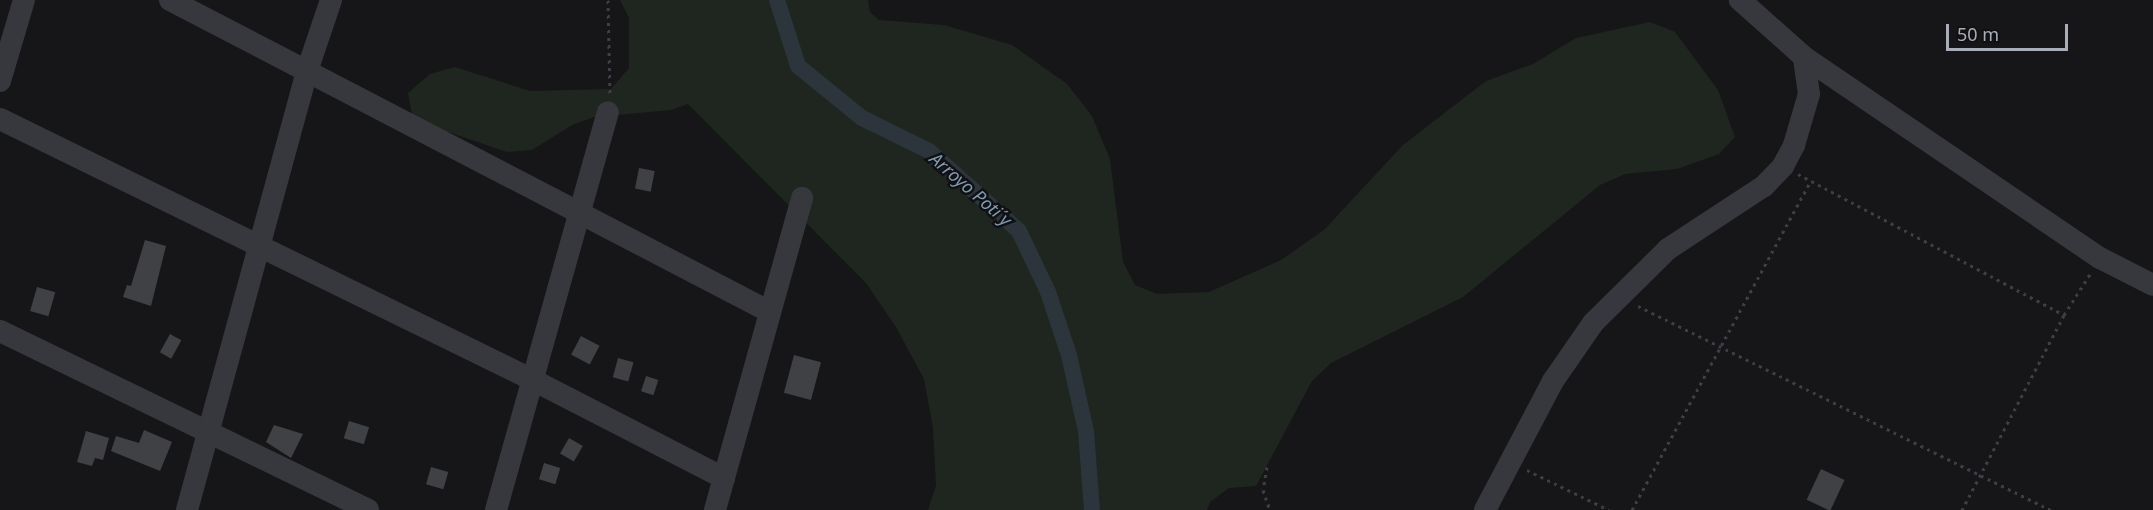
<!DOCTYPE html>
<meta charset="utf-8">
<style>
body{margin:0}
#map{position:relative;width:2153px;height:510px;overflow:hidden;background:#161618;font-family:"Noto Sans",sans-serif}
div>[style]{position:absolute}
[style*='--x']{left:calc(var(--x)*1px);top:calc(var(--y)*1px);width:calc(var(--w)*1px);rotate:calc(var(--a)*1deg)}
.green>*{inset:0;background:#1e261f}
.canal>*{height:16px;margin:-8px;padding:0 8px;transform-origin:8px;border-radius:8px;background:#2c353c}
.building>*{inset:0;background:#404145;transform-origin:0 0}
.path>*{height:3px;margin-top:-1.5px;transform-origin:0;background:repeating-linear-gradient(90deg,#3d3f44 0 3px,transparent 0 7.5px)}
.minor>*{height:22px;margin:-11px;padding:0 11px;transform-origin:11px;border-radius:11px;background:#37383d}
span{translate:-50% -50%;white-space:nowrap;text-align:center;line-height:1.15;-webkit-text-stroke:5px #111113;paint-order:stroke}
.water-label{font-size:18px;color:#7f9bb3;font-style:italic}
.scale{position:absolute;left:1946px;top:24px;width:122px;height:27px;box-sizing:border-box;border:3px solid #a8adb8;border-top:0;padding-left:8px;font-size:18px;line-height:21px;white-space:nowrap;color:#a8adb8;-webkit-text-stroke:4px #111113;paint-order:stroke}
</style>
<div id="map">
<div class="green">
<i style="clip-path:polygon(620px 0,868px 0,870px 12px,879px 20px,944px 25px,1012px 45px,1067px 84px,1092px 116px,1110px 159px,1123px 262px,1135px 285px,1157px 294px,1209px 292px,1281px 260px,1324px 230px,1403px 145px,1486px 81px,1533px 64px,1576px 38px,1650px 22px,1675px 32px,1718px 90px,1735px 137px,1719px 154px,1677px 169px,1625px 174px,1600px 185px,1463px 297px,1331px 363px,1312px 381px,1256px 486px,1229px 488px,1210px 502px,1207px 510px,928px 510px,936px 485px,933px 428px,924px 379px,896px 327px,866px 283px,688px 104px,671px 110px,594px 117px,572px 125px,532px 150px,507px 152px,413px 120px,408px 93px,430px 74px,455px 67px,530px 91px,611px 89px,629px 68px,629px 18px)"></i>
</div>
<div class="canal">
<i style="--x:777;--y:0;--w:69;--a:72.3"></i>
<i style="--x:798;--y:66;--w:82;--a:39.1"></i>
<i style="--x:862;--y:118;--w:75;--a:26.2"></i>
<i style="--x:929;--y:151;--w:120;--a:41.6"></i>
<i style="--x:1019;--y:231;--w:68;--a:64.6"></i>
<i style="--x:1048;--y:292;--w:66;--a:71.6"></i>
<i style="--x:1069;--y:355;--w:78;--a:77.4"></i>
<i style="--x:1086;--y:431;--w:79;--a:85.7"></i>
</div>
<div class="building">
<i style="left:639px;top:168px;width:16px;height:21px;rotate:11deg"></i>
<i style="clip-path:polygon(145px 240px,166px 246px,151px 306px,123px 297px,127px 285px,131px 286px)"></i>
<i style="left:37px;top:287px;width:19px;height:25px;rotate:16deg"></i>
<i style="left:170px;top:334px;width:13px;height:21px;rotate:29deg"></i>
<i style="left:581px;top:336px;width:21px;height:21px;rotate:28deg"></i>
<i style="left:794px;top:355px;width:28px;height:39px;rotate:15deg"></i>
<i style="left:618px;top:358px;width:16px;height:20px;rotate:15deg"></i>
<i style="left:646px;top:376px;width:13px;height:16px;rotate:18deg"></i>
<i style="left:349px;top:421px;width:21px;height:18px;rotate:17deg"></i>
<i style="clip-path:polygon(274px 425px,303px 434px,291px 458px,266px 442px)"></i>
<i style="clip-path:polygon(144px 430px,172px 442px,160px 471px,111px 451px,116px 436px,139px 443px)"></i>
<i style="clip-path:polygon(86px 431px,109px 438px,103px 460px,95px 458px,92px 466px,77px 462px)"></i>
<i style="left:569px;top:438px;width:16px;height:18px;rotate:30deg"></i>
<i style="left:544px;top:463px;width:17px;height:17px;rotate:17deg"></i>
<i style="left:431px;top:467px;width:18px;height:18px;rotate:16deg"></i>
<i style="left:1821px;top:469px;width:26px;height:34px;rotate:25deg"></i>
</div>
<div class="path">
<i style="--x:608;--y:0;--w:95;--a:88.8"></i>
<i style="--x:1798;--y:174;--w:301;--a:27.9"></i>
<i style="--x:2064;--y:315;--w:220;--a:117.6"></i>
<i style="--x:1638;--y:306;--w:460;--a:26.3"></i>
<i style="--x:2064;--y:315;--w:49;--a:-57.6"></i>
<i style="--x:1267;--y:467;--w:23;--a:100"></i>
<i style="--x:1263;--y:490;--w:21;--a:71"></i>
<i style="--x:1527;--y:470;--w:91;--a:26"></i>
<i style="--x:1632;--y:510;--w:375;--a:-61.5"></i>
</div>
<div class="minor">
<i style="--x:170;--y:0;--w:676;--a:27.47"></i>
<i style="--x:1804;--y:57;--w:358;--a:34.2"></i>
<i style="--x:2100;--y:258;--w:59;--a:27"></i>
<i style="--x:0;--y:81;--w:84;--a:-73.5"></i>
<i style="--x:0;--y:119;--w:593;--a:26.09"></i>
<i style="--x:533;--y:380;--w:215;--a:27.2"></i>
<i style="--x:0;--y:331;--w:409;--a:25.9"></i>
<i style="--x:187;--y:510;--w:455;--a:-74.7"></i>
<i style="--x:307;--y:71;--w:75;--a:-71.3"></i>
<i style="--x:496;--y:510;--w:413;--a:-74.3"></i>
<i style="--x:715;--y:510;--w:324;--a:-74.4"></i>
<i style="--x:1485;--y:510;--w:146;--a:-62.2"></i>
<i style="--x:1553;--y:381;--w:70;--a:-55.4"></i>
<i style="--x:1593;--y:323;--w:105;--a:-44.6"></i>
<i style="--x:1668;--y:249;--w:115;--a:-33.3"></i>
<i style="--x:1764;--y:186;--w:28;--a:-46"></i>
<i style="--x:1783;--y:166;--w:24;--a:-62"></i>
<i style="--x:1794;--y:145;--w:53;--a:-73.6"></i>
<i style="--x:1809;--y:94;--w:37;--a:-98"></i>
<i style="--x:1804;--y:57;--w:86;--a:-138.3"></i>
</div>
<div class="water-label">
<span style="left:971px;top:189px;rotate:41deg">Arroyo Poti´y</span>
</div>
<div class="scale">50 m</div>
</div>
